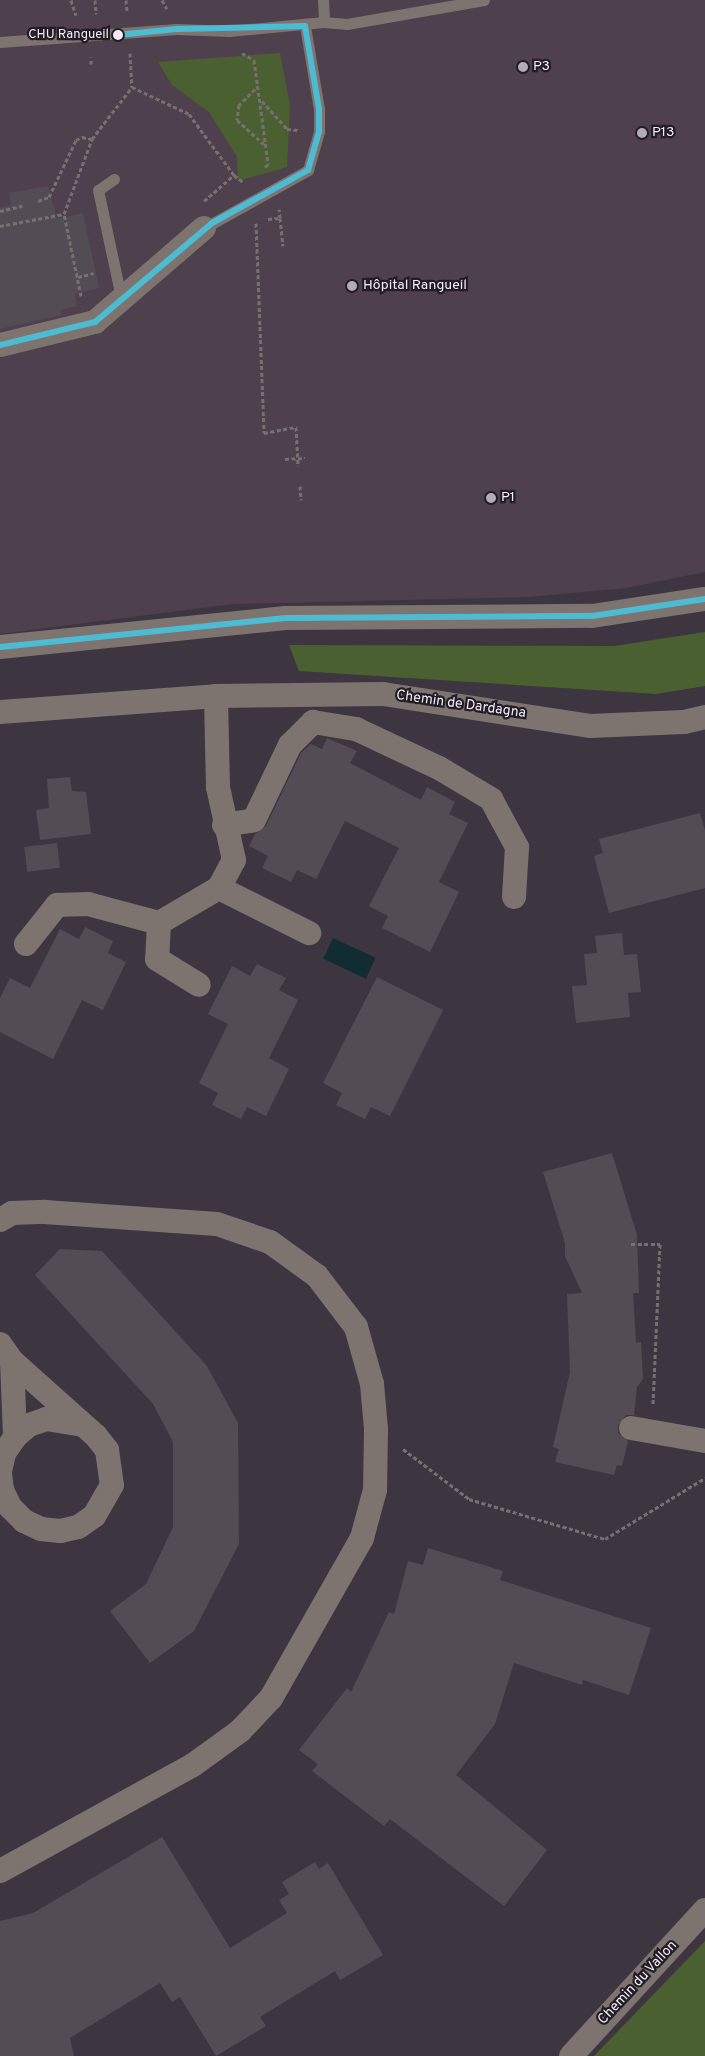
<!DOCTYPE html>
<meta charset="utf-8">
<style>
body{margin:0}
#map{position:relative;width:705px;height:2056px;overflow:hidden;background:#3d3640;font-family:Overpass,sans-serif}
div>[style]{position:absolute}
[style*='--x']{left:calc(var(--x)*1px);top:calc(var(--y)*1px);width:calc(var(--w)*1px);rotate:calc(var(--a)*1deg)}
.medical>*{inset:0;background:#4e404d}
.green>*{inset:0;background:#4b6030}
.water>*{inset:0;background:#122d32;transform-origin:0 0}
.building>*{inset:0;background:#534c55;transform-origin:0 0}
.path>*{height:3px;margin-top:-1.5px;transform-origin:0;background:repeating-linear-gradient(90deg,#777070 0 4px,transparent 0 6.5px)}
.lane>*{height:11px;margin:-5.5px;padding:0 5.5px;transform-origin:5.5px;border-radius:5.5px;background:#7d7470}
.street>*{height:24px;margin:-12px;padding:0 12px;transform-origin:12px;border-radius:12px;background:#7d7470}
.bus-1>*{height:6px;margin:-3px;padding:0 3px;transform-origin:3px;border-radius:3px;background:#4dbbd1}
.dots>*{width:14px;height:14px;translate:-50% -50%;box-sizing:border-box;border:2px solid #221c24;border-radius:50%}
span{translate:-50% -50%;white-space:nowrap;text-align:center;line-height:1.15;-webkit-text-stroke:4.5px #221c24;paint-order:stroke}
.bus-label{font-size:13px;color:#f3ebf7}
.right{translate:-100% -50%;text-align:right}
.poi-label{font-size:14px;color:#f3ebf7}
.left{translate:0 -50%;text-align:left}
.street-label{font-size:14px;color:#f3ebf7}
</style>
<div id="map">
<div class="medical">
<i style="clip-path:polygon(0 0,705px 0,705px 572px,626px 588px,527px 597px,232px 604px,0 634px)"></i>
</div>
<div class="green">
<i style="clip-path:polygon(280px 53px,290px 105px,287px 167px,238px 181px,237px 157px,209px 112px,172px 85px,158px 62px)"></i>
<i style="clip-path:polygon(705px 632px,705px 686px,656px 694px,299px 671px,289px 645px,614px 646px)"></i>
<i style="clip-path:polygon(705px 1941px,705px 2056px,594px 2056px)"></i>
</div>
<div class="water">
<i style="left:333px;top:938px;width:47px;height:23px;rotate:25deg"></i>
</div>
<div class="building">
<i style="clip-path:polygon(48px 186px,57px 219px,83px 213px,99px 288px,75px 294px,77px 306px,61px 310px,61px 315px,0 329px,0 207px,11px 205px,9px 193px)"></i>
<i style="clip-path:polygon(327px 738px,357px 751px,350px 763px,421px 800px,427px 787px,455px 802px,449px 814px,468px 823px,439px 882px,459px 892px,430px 952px,382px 928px,388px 916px,369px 906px,399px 848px,345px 821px,316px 879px,297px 870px,291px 882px,262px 868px,268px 856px,249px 846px,255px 834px,266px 826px,301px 753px,311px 744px,322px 749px)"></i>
<i style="clip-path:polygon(70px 777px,72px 791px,86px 792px,91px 834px,40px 840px,36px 810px,49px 808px,47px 779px)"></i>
<i style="clip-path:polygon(700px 813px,705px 830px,705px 888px,609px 913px,594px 856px,603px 853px,599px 839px)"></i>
<i style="left:57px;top:843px;width:25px;height:33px;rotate:83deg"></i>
<i style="clip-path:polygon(85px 927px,113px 941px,108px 953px,126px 962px,103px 1010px,82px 1000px,53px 1059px,0 1032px,0 998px,10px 978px,30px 988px,60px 929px,79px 939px)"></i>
<i style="clip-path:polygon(622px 933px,624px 955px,637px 954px,641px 992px,628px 993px,630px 1017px,576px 1023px,572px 986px,587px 985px,584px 954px,597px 953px,595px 936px)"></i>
<i style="clip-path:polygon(257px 964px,286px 978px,279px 990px,298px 1000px,269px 1058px,289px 1069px,266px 1116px,247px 1107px,241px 1119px,212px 1105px,218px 1093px,199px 1083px,228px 1024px,208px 1014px,232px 966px,250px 976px)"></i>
<i style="clip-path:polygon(377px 977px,443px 1010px,390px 1116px,371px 1107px,365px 1119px,336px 1105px,342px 1093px,323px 1083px)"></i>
<i style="clip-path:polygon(612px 1153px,637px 1235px,639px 1293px,633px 1293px,636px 1343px,641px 1342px,643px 1379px,637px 1387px,634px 1415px,626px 1415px,618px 1425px,618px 1433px,628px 1441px,622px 1466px,617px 1465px,614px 1475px,555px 1462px,559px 1449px,553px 1447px,570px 1372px,567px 1294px,582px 1293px,565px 1256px,565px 1243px,543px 1172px)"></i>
<i style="clip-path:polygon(60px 1249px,102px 1251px,207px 1366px,238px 1423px,239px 1544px,194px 1631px,150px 1663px,110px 1611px,146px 1584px,173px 1527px,173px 1442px,153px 1404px,35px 1275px)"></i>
<i style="clip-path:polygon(428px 1548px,503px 1571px,500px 1580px,651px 1628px,629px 1695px,583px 1680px,582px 1685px,514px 1663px,495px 1724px,456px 1775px,547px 1850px,504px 1906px,390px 1819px,384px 1826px,312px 1771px,318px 1764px,299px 1750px,347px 1688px,351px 1692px,389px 1612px,394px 1614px,408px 1561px,423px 1565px)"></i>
<i style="clip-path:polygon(162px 1837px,230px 1948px,287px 1913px,279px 1900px,289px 1894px,282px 1882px,315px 1862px,319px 1869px,328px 1863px,383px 1955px,340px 1980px,335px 1971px,260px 2017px,266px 2026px,216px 2056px,180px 1997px,172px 2002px,160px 1983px,70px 2038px,74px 2056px,0 2056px,0 1921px,33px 1913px)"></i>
</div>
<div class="path">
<i style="--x:71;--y:0;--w:16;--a:72"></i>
<i style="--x:95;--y:0;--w:14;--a:86"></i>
<i style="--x:126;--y:0;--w:12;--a:85"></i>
<i style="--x:162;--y:0;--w:10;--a:61"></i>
<i style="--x:130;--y:53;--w:34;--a:87"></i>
<i style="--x:132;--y:87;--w:63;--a:25.3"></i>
<i style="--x:189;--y:114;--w:76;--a:53.6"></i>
<i style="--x:242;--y:53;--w:14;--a:30"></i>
<i style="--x:254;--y:60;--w:105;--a:82.3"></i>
<i style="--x:268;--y:164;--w:6;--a:135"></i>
<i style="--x:91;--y:64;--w:7;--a:-90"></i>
<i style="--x:255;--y:89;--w:23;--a:135"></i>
<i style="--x:239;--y:105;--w:15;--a:98"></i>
<i style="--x:237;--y:120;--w:36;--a:42"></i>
<i style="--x:262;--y:101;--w:38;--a:48"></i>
<i style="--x:287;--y:129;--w:11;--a:5"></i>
<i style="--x:38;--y:201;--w:12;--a:-20"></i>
<i style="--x:49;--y:197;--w:63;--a:-64.7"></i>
<i style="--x:76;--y:140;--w:7;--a:-27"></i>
<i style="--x:82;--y:137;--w:10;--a:11"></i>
<i style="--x:204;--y:201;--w:40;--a:-41"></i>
<i style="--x:234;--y:175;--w:11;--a:38"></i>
<i style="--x:0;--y:211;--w:23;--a:-13"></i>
<i style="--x:280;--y:218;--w:28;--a:84"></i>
<i style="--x:268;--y:219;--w:12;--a:-5"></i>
<i style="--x:280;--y:218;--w:9;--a:-96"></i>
<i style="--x:256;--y:223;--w:210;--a:87.8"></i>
<i style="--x:264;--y:433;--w:33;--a:-11"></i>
<i style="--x:296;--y:427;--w:39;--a:87"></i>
<i style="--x:0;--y:226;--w:65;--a:-10.6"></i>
<i style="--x:78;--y:277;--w:16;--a:-14"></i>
<i style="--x:81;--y:296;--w:84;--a:-101.7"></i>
<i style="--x:64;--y:214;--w:80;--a:-69.5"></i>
<i style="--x:92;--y:139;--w:66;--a:-52.4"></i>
<i style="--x:285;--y:459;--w:20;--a:-3"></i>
<i style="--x:300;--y:486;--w:14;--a:86"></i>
<i style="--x:631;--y:1244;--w:29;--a:0"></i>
<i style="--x:660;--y:1244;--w:160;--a:92.5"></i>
<i style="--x:403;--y:1449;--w:83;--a:37.1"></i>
<i style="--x:469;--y:1499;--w:142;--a:16.4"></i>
<i style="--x:605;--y:1539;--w:117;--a:-31.4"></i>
</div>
<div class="lane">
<i style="--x:323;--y:0;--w:22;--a:87"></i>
<i style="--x:0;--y:42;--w:177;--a:-4.2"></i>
<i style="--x:177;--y:29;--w:52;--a:2.2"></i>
<i style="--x:229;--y:31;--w:95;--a:-5.4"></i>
<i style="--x:324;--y:22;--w:23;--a:5"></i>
<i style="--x:347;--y:24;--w:139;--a:-9.9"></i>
<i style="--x:114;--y:179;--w:19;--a:145"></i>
<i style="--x:98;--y:190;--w:109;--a:77.9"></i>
<i style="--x:204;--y:228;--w:119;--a:-29.1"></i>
<i style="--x:308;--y:170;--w:40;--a:-74"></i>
<i style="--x:319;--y:132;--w:23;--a:-90"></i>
<i style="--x:319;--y:109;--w:84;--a:-99.6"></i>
</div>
<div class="street">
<i style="--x:0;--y:345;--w:98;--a:-13.6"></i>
<i style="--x:95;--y:322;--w:144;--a:-40.8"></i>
<i style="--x:0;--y:647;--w:287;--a:-5.8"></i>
<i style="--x:286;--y:618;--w:306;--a:-0.4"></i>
<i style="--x:592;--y:616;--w:114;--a:-8.6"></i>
<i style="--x:0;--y:712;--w:217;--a:-4.2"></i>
<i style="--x:216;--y:696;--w:167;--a:-0.7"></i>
<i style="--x:383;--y:694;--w:209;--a:8.8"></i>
<i style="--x:590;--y:726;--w:94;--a:-2.4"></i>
<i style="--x:684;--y:722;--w:22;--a:-13"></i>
<i style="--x:224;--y:825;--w:30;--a:-9"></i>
<i style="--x:254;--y:820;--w:83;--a:-64.4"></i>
<i style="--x:290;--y:745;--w:33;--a:-45"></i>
<i style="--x:313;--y:722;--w:44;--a:9.2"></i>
<i style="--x:356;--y:729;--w:92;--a:25.2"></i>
<i style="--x:439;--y:768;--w:61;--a:30.8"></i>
<i style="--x:491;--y:799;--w:55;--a:61.6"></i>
<i style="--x:517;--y:847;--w:50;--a:93.4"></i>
<i style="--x:219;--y:888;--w:101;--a:26.6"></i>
<i style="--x:159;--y:923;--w:36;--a:93"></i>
<i style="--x:157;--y:959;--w:49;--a:31.8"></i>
<i style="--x:26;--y:944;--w:50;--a:-51.5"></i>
<i style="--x:57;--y:905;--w:31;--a:-2"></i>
<i style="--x:88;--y:904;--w:73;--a:15"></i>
<i style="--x:159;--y:923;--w:69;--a:-30.3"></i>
<i style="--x:219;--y:888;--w:32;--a:-62"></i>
<i style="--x:234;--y:860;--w:75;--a:-102.4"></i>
<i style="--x:218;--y:787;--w:91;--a:-91.3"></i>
<i style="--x:0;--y:1220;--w:14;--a:-30"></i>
<i style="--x:12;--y:1213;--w:33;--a:-2"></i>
<i style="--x:45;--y:1212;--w:172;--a:4"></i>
<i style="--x:217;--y:1224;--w:56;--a:18.8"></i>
<i style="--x:270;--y:1242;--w:58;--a:35.9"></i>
<i style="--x:317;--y:1276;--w:64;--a:52.6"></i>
<i style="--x:356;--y:1327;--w:59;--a:74.3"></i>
<i style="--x:372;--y:1384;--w:45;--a:84.9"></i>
<i style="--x:376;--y:1429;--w:61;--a:90.9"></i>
<i style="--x:375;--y:1490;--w:50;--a:105.2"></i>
<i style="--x:362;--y:1538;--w:184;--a:119.6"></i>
<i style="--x:271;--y:1698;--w:45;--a:133.2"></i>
<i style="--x:240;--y:1731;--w:58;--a:144.1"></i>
<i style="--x:193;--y:1765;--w:220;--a:151.2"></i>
<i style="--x:0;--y:1344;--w:21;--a:55"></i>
<i style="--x:12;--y:1361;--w:113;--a:41.8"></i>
<i style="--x:96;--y:1436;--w:18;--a:52"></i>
<i style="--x:107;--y:1450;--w:35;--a:82"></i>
<i style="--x:112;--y:1485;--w:36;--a:120"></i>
<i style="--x:94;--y:1516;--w:19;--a:145"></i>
<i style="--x:78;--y:1527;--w:18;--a:167"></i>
<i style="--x:60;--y:1531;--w:19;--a:-174"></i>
<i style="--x:41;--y:1529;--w:19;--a:-155"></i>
<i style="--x:24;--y:1521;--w:20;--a:-135"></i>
<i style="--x:10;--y:1507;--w:19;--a:-115"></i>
<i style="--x:2;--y:1490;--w:17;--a:-97"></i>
<i style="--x:12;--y:1361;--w:76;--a:87.7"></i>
<i style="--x:631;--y:1428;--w:75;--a:10"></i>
<i style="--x:0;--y:1471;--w:18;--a:-77"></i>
<i style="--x:4;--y:1453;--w:19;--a:-55"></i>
<i style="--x:15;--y:1437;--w:18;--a:-41"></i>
<i style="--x:29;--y:1425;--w:18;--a:-19"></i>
<i style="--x:46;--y:1419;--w:36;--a:9"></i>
<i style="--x:571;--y:2056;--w:198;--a:-47.5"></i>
</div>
<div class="bus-1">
<i style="--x:117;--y:35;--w:60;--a:-5.7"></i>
<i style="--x:177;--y:29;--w:128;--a:-1.3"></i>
<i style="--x:0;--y:345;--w:98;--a:-13.6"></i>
<i style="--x:95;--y:322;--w:153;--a:-40.2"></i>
<i style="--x:212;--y:223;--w:110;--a:-28.9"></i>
<i style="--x:308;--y:170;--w:40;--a:-74"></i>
<i style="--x:319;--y:132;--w:23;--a:-90"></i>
<i style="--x:319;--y:109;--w:84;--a:-99.6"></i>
<i style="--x:0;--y:647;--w:287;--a:-5.8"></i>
<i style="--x:286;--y:618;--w:306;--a:-0.4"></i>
<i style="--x:592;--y:616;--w:114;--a:-8.6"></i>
</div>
<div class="dots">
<i style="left:118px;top:35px;background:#f3ebf7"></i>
<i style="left:523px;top:67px;background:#b3acb7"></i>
<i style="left:642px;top:133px;background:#b3acb7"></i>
<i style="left:352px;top:286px;background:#b3acb7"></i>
<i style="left:491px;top:498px;background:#b3acb7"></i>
</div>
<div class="bus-label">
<span class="right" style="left:109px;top:35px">CHU Rangueil</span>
</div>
<div class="poi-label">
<span class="left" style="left:533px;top:67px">P3</span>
<span class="left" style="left:652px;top:133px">P13</span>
<span class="left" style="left:363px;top:286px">Hôpital Rangueil</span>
<span class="left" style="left:501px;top:498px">P1</span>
</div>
<div class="street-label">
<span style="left:461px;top:705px;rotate:8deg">Chemin de Dardagna</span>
<span style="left:638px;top:1983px;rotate:-47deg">Chemin du Vallon</span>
</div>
</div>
